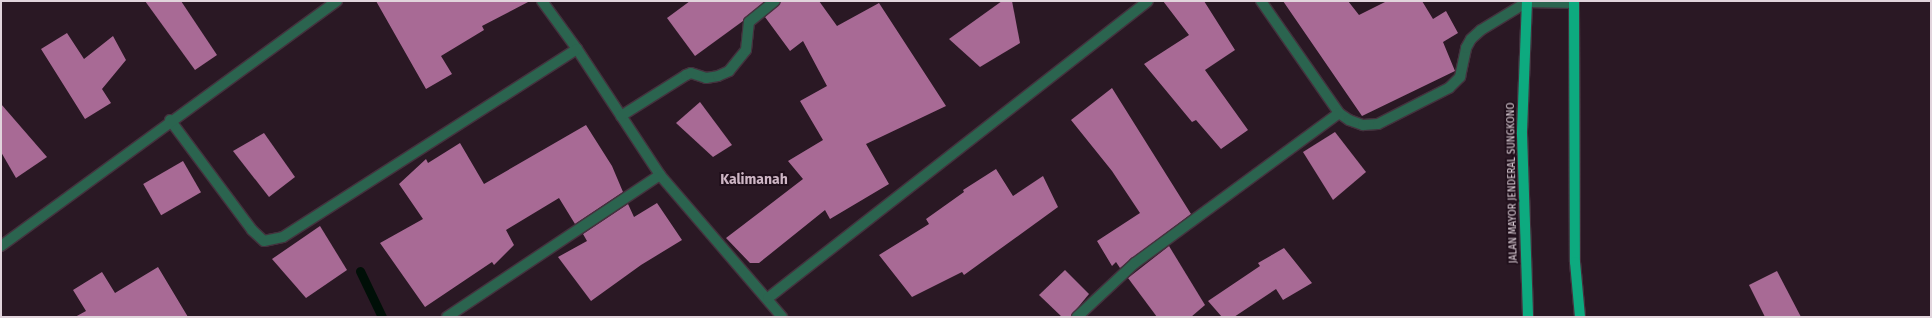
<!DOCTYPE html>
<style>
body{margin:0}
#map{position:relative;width:1932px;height:318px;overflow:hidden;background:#2a1824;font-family:"Fira Sans",sans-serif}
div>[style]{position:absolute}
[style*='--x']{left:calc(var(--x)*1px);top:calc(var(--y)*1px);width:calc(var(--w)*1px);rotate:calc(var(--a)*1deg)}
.stream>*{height:9px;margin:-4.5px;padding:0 4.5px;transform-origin:4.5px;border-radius:4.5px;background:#000f07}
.building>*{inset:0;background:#a86a95;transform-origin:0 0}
.roads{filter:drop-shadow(1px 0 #44323e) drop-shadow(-1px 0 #44323e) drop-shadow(0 1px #44323e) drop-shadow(0 -1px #44323e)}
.minor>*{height:10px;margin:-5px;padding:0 5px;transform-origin:5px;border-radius:5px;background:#2b644f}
.major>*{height:10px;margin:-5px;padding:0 5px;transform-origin:5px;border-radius:5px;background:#0daa7f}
span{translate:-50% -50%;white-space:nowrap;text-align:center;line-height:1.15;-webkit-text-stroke:4px #200f1b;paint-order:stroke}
.street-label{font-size:10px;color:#e1d4dc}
.district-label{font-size:14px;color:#ceb6c5;font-weight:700}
.frame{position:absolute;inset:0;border:2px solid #e1d4dc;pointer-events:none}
</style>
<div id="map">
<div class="stream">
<i style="--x:360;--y:271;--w:51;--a:64.4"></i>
</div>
<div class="building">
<i style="clip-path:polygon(145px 1px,181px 1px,217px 55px,195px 70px)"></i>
<i style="clip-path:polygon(376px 1px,530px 1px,482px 26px,484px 30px,441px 56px,452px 74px,426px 89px)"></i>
<i style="clip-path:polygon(690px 1px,765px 1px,743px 21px,695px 56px,667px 18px)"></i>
<i style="clip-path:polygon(781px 1px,819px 1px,837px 26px,879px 3px,946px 106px,866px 144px,889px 184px,830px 219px,825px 210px,759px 263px,750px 263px,726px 238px,803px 179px,788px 161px,823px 140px,800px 101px,827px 86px,803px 41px,790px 51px,765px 17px)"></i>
<i style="clip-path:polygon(1002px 1px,1012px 1px,1020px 43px,980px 67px,949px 39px)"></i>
<i style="clip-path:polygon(1163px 1px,1204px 1px,1235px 50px,1205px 70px,1248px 130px,1221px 149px,1196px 120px,1192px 122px,1144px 64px,1189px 35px)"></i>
<i style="clip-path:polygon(1283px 1px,1348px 1px,1359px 15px,1387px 1px,1422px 1px,1433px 19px,1446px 11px,1458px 33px,1443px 42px,1455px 71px,1362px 116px)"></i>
<i style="clip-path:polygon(67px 33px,84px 59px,113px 36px,126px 60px,102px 89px,111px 103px,85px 119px,41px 49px)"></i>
<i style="clip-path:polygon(1112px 88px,1191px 214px,1120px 268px,1116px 262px,1112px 266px,1097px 241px,1140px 213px,1112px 171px,1071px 120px)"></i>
<i style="clip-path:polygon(700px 102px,732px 145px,713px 157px,676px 123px)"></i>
<i style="clip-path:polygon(1px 104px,47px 157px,16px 178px,1px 152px)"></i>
<i style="clip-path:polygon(586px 125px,612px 166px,623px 192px,575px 224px,559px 198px,506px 230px,514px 245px,494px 265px,492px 262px,425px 307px,380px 243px,423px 219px,399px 184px,426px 159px,428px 163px,460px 143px,484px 184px)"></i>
<i style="clip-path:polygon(1335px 132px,1366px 172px,1333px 200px,1303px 152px)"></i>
<i style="clip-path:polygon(264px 133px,295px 177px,269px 197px,233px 151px)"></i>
<i style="left:183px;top:161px;width:36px;height:46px;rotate:60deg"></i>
<i style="clip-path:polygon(996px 169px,1013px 196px,1043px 176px,1058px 207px,964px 275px,962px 272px,912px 297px,879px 255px,929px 224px,926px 219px,964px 192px,963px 190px)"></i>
<i style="clip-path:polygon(657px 203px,682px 240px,641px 265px,591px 301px,558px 257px,587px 241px,583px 234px,628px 204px,634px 217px)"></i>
<i style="clip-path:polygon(320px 226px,347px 270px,306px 298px,272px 259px)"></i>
<i style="clip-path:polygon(1169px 246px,1205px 305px,1191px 317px,1157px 317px,1128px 278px)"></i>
<i style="clip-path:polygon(1284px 248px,1312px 283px,1283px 300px,1276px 289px,1234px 317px,1222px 317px,1208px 301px,1260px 266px,1258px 263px)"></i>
<i style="clip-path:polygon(158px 267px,188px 317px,75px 317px,86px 311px,73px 290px,102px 272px,115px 293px)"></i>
<i style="clip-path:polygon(1065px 270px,1089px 294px,1070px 317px,1062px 317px,1039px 295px)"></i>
<i style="clip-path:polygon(1777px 271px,1801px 317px,1765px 317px,1749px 285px)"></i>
</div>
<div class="roads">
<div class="minor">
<i style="--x:542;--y:1;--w:59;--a:53.9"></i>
<i style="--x:577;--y:49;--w:151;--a:56.6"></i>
<i style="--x:660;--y:175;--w:187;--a:49.3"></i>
<i style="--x:1261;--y:1;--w:136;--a:55.1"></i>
<i style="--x:1339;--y:113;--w:12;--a:35"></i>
<i style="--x:1349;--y:120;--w:15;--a:20"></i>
<i style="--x:1363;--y:125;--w:15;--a:-4"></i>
<i style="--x:1378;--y:124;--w:80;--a:-26.9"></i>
<i style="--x:1449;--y:88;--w:16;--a:-45"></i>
<i style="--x:1460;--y:77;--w:30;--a:-78"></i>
<i style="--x:1466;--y:48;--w:10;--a:-61"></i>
<i style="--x:1471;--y:39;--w:13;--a:-42"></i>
<i style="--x:1481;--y:30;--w:54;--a:-31.3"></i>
<i style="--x:1527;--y:2;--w:47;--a:1.2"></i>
<i style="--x:621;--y:116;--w:77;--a:-32.2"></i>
<i style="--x:686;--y:75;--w:5;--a:-22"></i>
<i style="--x:691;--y:73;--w:16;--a:18"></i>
<i style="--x:706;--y:78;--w:12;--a:-9"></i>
<i style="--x:718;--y:76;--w:12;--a:-24"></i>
<i style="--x:729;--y:71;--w:27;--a:-51"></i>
<i style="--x:746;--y:50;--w:28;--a:-84"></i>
<i style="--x:749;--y:22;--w:33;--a:-39"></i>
<i style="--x:170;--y:120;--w:137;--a:53.3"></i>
<i style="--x:252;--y:230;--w:16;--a:43"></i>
<i style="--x:264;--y:241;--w:19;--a:-12"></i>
<i style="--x:283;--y:237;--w:349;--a:-32.6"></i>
<i style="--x:1;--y:246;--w:416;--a:-36.1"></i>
<i style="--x:768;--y:298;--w:482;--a:-38"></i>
<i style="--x:447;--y:317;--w:256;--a:-33.7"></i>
<i style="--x:1077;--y:317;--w:79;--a:-43"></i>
<i style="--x:1135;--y:263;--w:253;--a:-36.3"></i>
</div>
<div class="major">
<i style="--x:1527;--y:1;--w:133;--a:92.2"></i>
<i style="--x:1522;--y:134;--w:183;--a:88.1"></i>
<i style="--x:1574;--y:1;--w:261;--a:89.8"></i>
<i style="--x:1575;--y:262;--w:55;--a:84.8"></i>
</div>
</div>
<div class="street-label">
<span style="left:1513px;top:183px;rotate:-91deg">JALAN MAYOR JENDERAL SUNGKONO</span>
</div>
<div class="district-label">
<span style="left:754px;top:180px">Kalimanah</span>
</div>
<div class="frame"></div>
</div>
